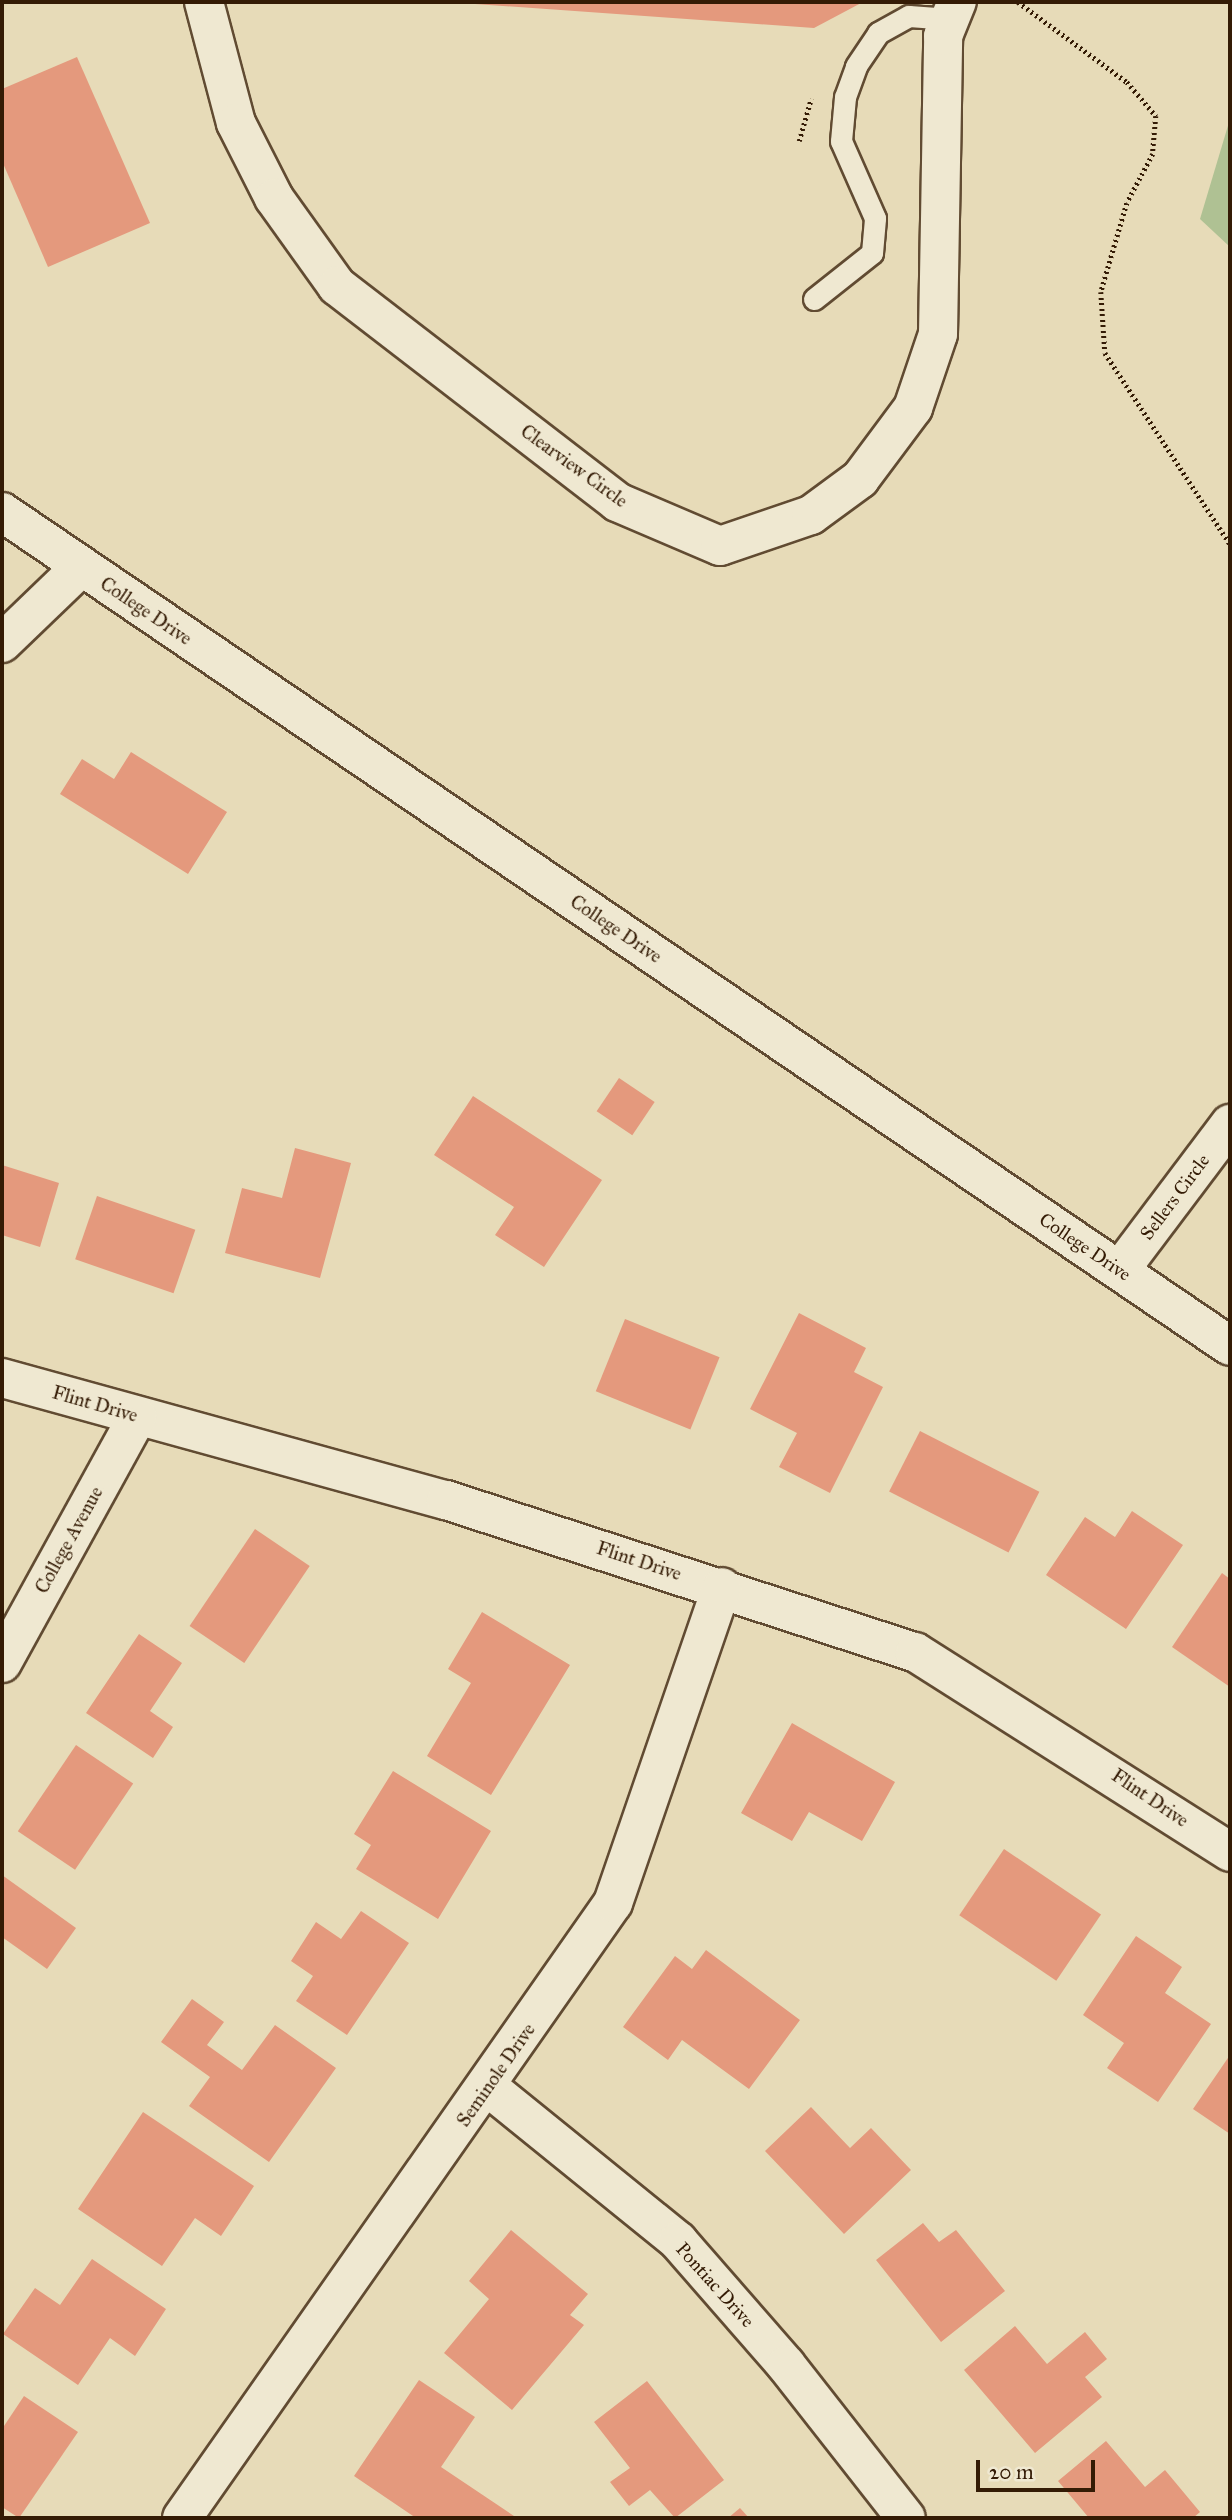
<!DOCTYPE html>
<style>
body{margin:0}
#map{position:relative;width:1232px;height:2520px;overflow:hidden;background:#e7dbb8;font-family:"IM FELL Great Primer",serif}
div>[style]{position:absolute}
[style*='--x']{left:calc(var(--x)*1px);top:calc(var(--y)*1px);width:calc(var(--w)*1px);rotate:calc(var(--a)*1deg)}
.green>*{inset:0;background:#afc193}
.building>*{inset:0;background:#e4997d;transform-origin:0 0}
.path>*{height:4.5px;margin-top:-2.25px;transform-origin:0;background:repeating-linear-gradient(90deg,#341b05 0 2px,transparent 0 5.5px)}
.roads{filter:drop-shadow(2px 0 #614b32) drop-shadow(-2px 0 #614b32) drop-shadow(0 2px #614b32) drop-shadow(0 -2px #614b32)}
.lane>*{height:21px;margin:-10.5px;padding:0 10.5px;transform-origin:10.5px;border-radius:10.5px;background:#efe8d1}
.street>*{height:38px;margin:-19px;padding:0 19px;transform-origin:19px;border-radius:19px;background:#efe8d1}
.secondary>*{height:38px;margin:-19px;padding:0 19px;transform-origin:19px;border-radius:19px;background:#efe8d1}
span{translate:-50% -50%;white-space:nowrap;text-align:center;line-height:1.15;-webkit-text-stroke:5px #efe8d1;paint-order:stroke}
.street-label{font-size:19px;color:#341b05}
.frame{position:absolute;inset:0;border:4px solid #341b05;pointer-events:none}
.scale{position:absolute;left:976px;top:2460px;width:119px;height:32px;box-sizing:border-box;border:4px solid #341b05;border-top:0;padding-left:9px;font-size:21px;line-height:24px;white-space:nowrap;color:#341b05;-webkit-text-stroke:5px #efe8d1;paint-order:stroke}
</style>
<div id="map">
<div class="green">
<i style="clip-path:polygon(1230px 119px,1230px 247px,1200px 219px)"></i>
</div>
<div class="building">
<i style="clip-path:polygon(447px 2px,863px 2px,814px 28px)"></i>
<i style="clip-path:polygon(77px 57px,150px 223px,48px 267px,2px 161px,2px 89px)"></i>
<i style="clip-path:polygon(131px 752px,227px 812px,188px 874px,60px 794px,82px 759px,114px 779px)"></i>
<i style="left:619px;top:1078px;width:43px;height:40px;rotate:34deg"></i>
<i style="clip-path:polygon(473px 1096px,602px 1180px,544px 1267px,495px 1235px,514px 1207px,434px 1155px)"></i>
<i style="clip-path:polygon(295px 1148px,351px 1163px,320px 1278px,225px 1253px,242px 1188px,282px 1198px)"></i>
<i style="clip-path:polygon(2px 1165px,59px 1183px,40px 1247px,2px 1235px)"></i>
<i style="left:97px;top:1196px;width:104px;height:67px;rotate:19deg"></i>
<i style="clip-path:polygon(799px 1313px,866px 1348px,854px 1372px,883px 1387px,830px 1493px,779px 1467px,797px 1433px,750px 1409px)"></i>
<i style="left:625px;top:1319px;width:102px;height:78px;rotate:22deg"></i>
<i style="left:920px;top:1431px;width:134px;height:68px;rotate:27deg"></i>
<i style="clip-path:polygon(1132px 1511px,1183px 1545px,1126px 1629px,1046px 1575px,1085px 1517px,1115px 1537px)"></i>
<i style="left:255px;top:1529px;width:66px;height:117px;rotate:34deg"></i>
<i style="clip-path:polygon(1222px 1573px,1230px 1579px,1230px 1687px,1172px 1647px)"></i>
<i style="clip-path:polygon(482px 1612px,570px 1665px,491px 1795px,427px 1756px,471px 1683px,448px 1669px)"></i>
<i style="clip-path:polygon(139px 1634px,182px 1663px,150px 1711px,173px 1727px,153px 1758px,86px 1713px)"></i>
<i style="clip-path:polygon(792px 1723px,895px 1782px,862px 1841px,809px 1812px,792px 1841px,741px 1813px)"></i>
<i style="left:76px;top:1745px;width:69px;height:104px;rotate:34deg"></i>
<i style="clip-path:polygon(393px 1771px,491px 1831px,438px 1919px,356px 1869px,371px 1845px,354px 1834px)"></i>
<i style="left:1004px;top:1849px;width:117px;height:80px;rotate:34deg"></i>
<i style="clip-path:polygon(2px 1875px,76px 1928px,47px 1969px,2px 1937px)"></i>
<i style="clip-path:polygon(361px 1911px,409px 1943px,347px 2035px,296px 2001px,313px 1976px,291px 1961px,316px 1922px,341px 1939px)"></i>
<i style="clip-path:polygon(1136px 1936px,1182px 1967px,1165px 1993px,1211px 2024px,1158px 2102px,1107px 2068px,1124px 2043px,1083px 2015px)"></i>
<i style="clip-path:polygon(706px 1950px,800px 2020px,749px 2089px,682px 2040px,668px 2060px,623px 2027px,675px 1956px,692px 1969px)"></i>
<i style="clip-path:polygon(192px 1999px,224px 2022px,207px 2045px,242px 2070px,275px 2025px,336px 2068px,269px 2162px,189px 2106px,210px 2077px,161px 2042px)"></i>
<i style="clip-path:polygon(1230px 2055px,1230px 2134px,1193px 2109px)"></i>
<i style="clip-path:polygon(811px 2107px,850px 2148px,871px 2128px,911px 2170px,844px 2234px,765px 2151px)"></i>
<i style="clip-path:polygon(143px 2112px,254px 2186px,221px 2236px,195px 2218px,162px 2266px,78px 2209px)"></i>
<i style="clip-path:polygon(923px 2223px,939px 2242px,956px 2230px,1005px 2291px,941px 2342px,876px 2260px)"></i>
<i style="clip-path:polygon(511px 2230px,588px 2294px,570px 2315px,584px 2325px,512px 2410px,444px 2353px,489px 2299px,469px 2281px)"></i>
<i style="clip-path:polygon(92px 2259px,166px 2309px,135px 2356px,110px 2338px,78px 2385px,3px 2334px,35px 2288px,60px 2305px)"></i>
<i style="clip-path:polygon(1015px 2326px,1047px 2364px,1085px 2332px,1107px 2359px,1085px 2377px,1102px 2397px,1035px 2453px,964px 2370px)"></i>
<i style="clip-path:polygon(419px 2380px,475px 2417px,441px 2467px,517px 2518px,416px 2518px,354px 2476px)"></i>
<i style="clip-path:polygon(647px 2381px,724px 2480px,675px 2518px,650px 2490px,629px 2506px,610px 2482px,630px 2468px,594px 2422px)"></i>
<i style="clip-path:polygon(24px 2396px,78px 2432px,19px 2518px,2px 2507px,2px 2429px)"></i>
<i style="clip-path:polygon(1106px 2441px,1145px 2487px,1165px 2470px,1200px 2512px,1193px 2518px,1089px 2518px,1058px 2481px)"></i>
<i style="clip-path:polygon(740px 2508px,749px 2518px,728px 2518px)"></i>
</div>
<div class="path">
<i style="--x:1018;--y:2;--w:135;--a:36.3"></i>
<i style="--x:1127;--y:82;--w:45;--a:49.5"></i>
<i style="--x:1156;--y:116;--w:38;--a:95"></i>
<i style="--x:1153;--y:154;--w:55;--a:118"></i>
<i style="--x:1127;--y:203;--w:93;--a:106.3"></i>
<i style="--x:1101;--y:292;--w:61;--a:86.2"></i>
<i style="--x:1105;--y:353;--w:228;--a:56.8"></i>
<i style="--x:799;--y:141;--w:44;--a:-74.1"></i>
</div>
<div class="roads">
<div class="lane">
<i style="--x:814;--y:299;--w:74;--a:-38.4"></i>
<i style="--x:872;--y:253;--w:35;--a:-85"></i>
<i style="--x:875;--y:218;--w:84;--a:-113.8"></i>
<i style="--x:841;--y:141;--w:44;--a:-84.8"></i>
<i style="--x:845;--y:97;--w:33;--a:-70"></i>
<i style="--x:856;--y:66;--w:40;--a:-56"></i>
<i style="--x:878;--y:33;--w:35;--a:-29"></i>
<i style="--x:909;--y:16;--w:41;--a:4.2"></i>
</div>
<div class="street">
<i style="--x:204;--y:2;--w:125;--a:75.2"></i>
<i style="--x:236;--y:123;--w:84;--a:63.1"></i>
<i style="--x:274;--y:198;--w:108;--a:54.4"></i>
<i style="--x:337;--y:286;--w:354;--a:37.6"></i>
<i style="--x:617;--y:502;--w:112;--a:23.1"></i>
<i style="--x:720;--y:546;--w:96;--a:-18.8"></i>
<i style="--x:811;--y:515;--w:61;--a:-36.3"></i>
<i style="--x:860;--y:479;--w:89;--a:-53.3"></i>
<i style="--x:913;--y:408;--w:78;--a:-71.3"></i>
<i style="--x:938;--y:334;--w:298;--a:-89"></i>
<i style="--x:943;--y:36;--w:37;--a:-68"></i>
<i style="--x:2;--y:643;--w:110;--a:-43.9"></i>
<i style="--x:1120;--y:1270;--w:183;--a:-53"></i>
<i style="--x:2;--y:1378;--w:460;--a:15.4"></i>
<i style="--x:446;--y:1500;--w:493;--a:18"></i>
<i style="--x:915;--y:1652;--w:373;--a:32.4"></i>
<i style="--x:2;--y:1663;--w:281;--a:-61.2"></i>
<i style="--x:488;--y:2087;--w:245;--a:39"></i>
<i style="--x:678;--y:2241;--w:164;--a:48.9"></i>
<i style="--x:786;--y:2365;--w:194;--a:51.9"></i>
<i style="--x:182;--y:2518;--w:751;--a:-54.98"></i>
<i style="--x:613;--y:1903;--w:334;--a:-71"></i>
</div>
<div class="secondary">
<i style="--x:2;--y:512;--w:1484;--a:34.18"></i>
</div>
</div>
<div class="street-label">
<span style="left:574px;top:466px;rotate:36deg">Clearview Circle</span>
<span style="left:146px;top:611px;rotate:34deg">College Drive</span>
<span style="left:616px;top:929px;rotate:34deg">College Drive</span>
<span style="left:1175px;top:1197px;rotate:-53deg">Sellers Circle</span>
<span style="left:1085px;top:1247px;rotate:34deg">College Drive</span>
<span style="left:95px;top:1404px;rotate:16deg">Flint Drive</span>
<span style="left:69px;top:1540px;rotate:-61deg">College Avenue</span>
<span style="left:639px;top:1561px;rotate:18deg">Flint Drive</span>
<span style="left:1150px;top:1798px;rotate:34deg">Flint Drive</span>
<span style="left:496px;top:2075px;rotate:-55deg">Seminole Drive</span>
<span style="left:715px;top:2285px;rotate:48deg">Pontiac Drive</span>
</div>
<div class="frame"></div>
<div class="scale">20 m</div>
</div>
